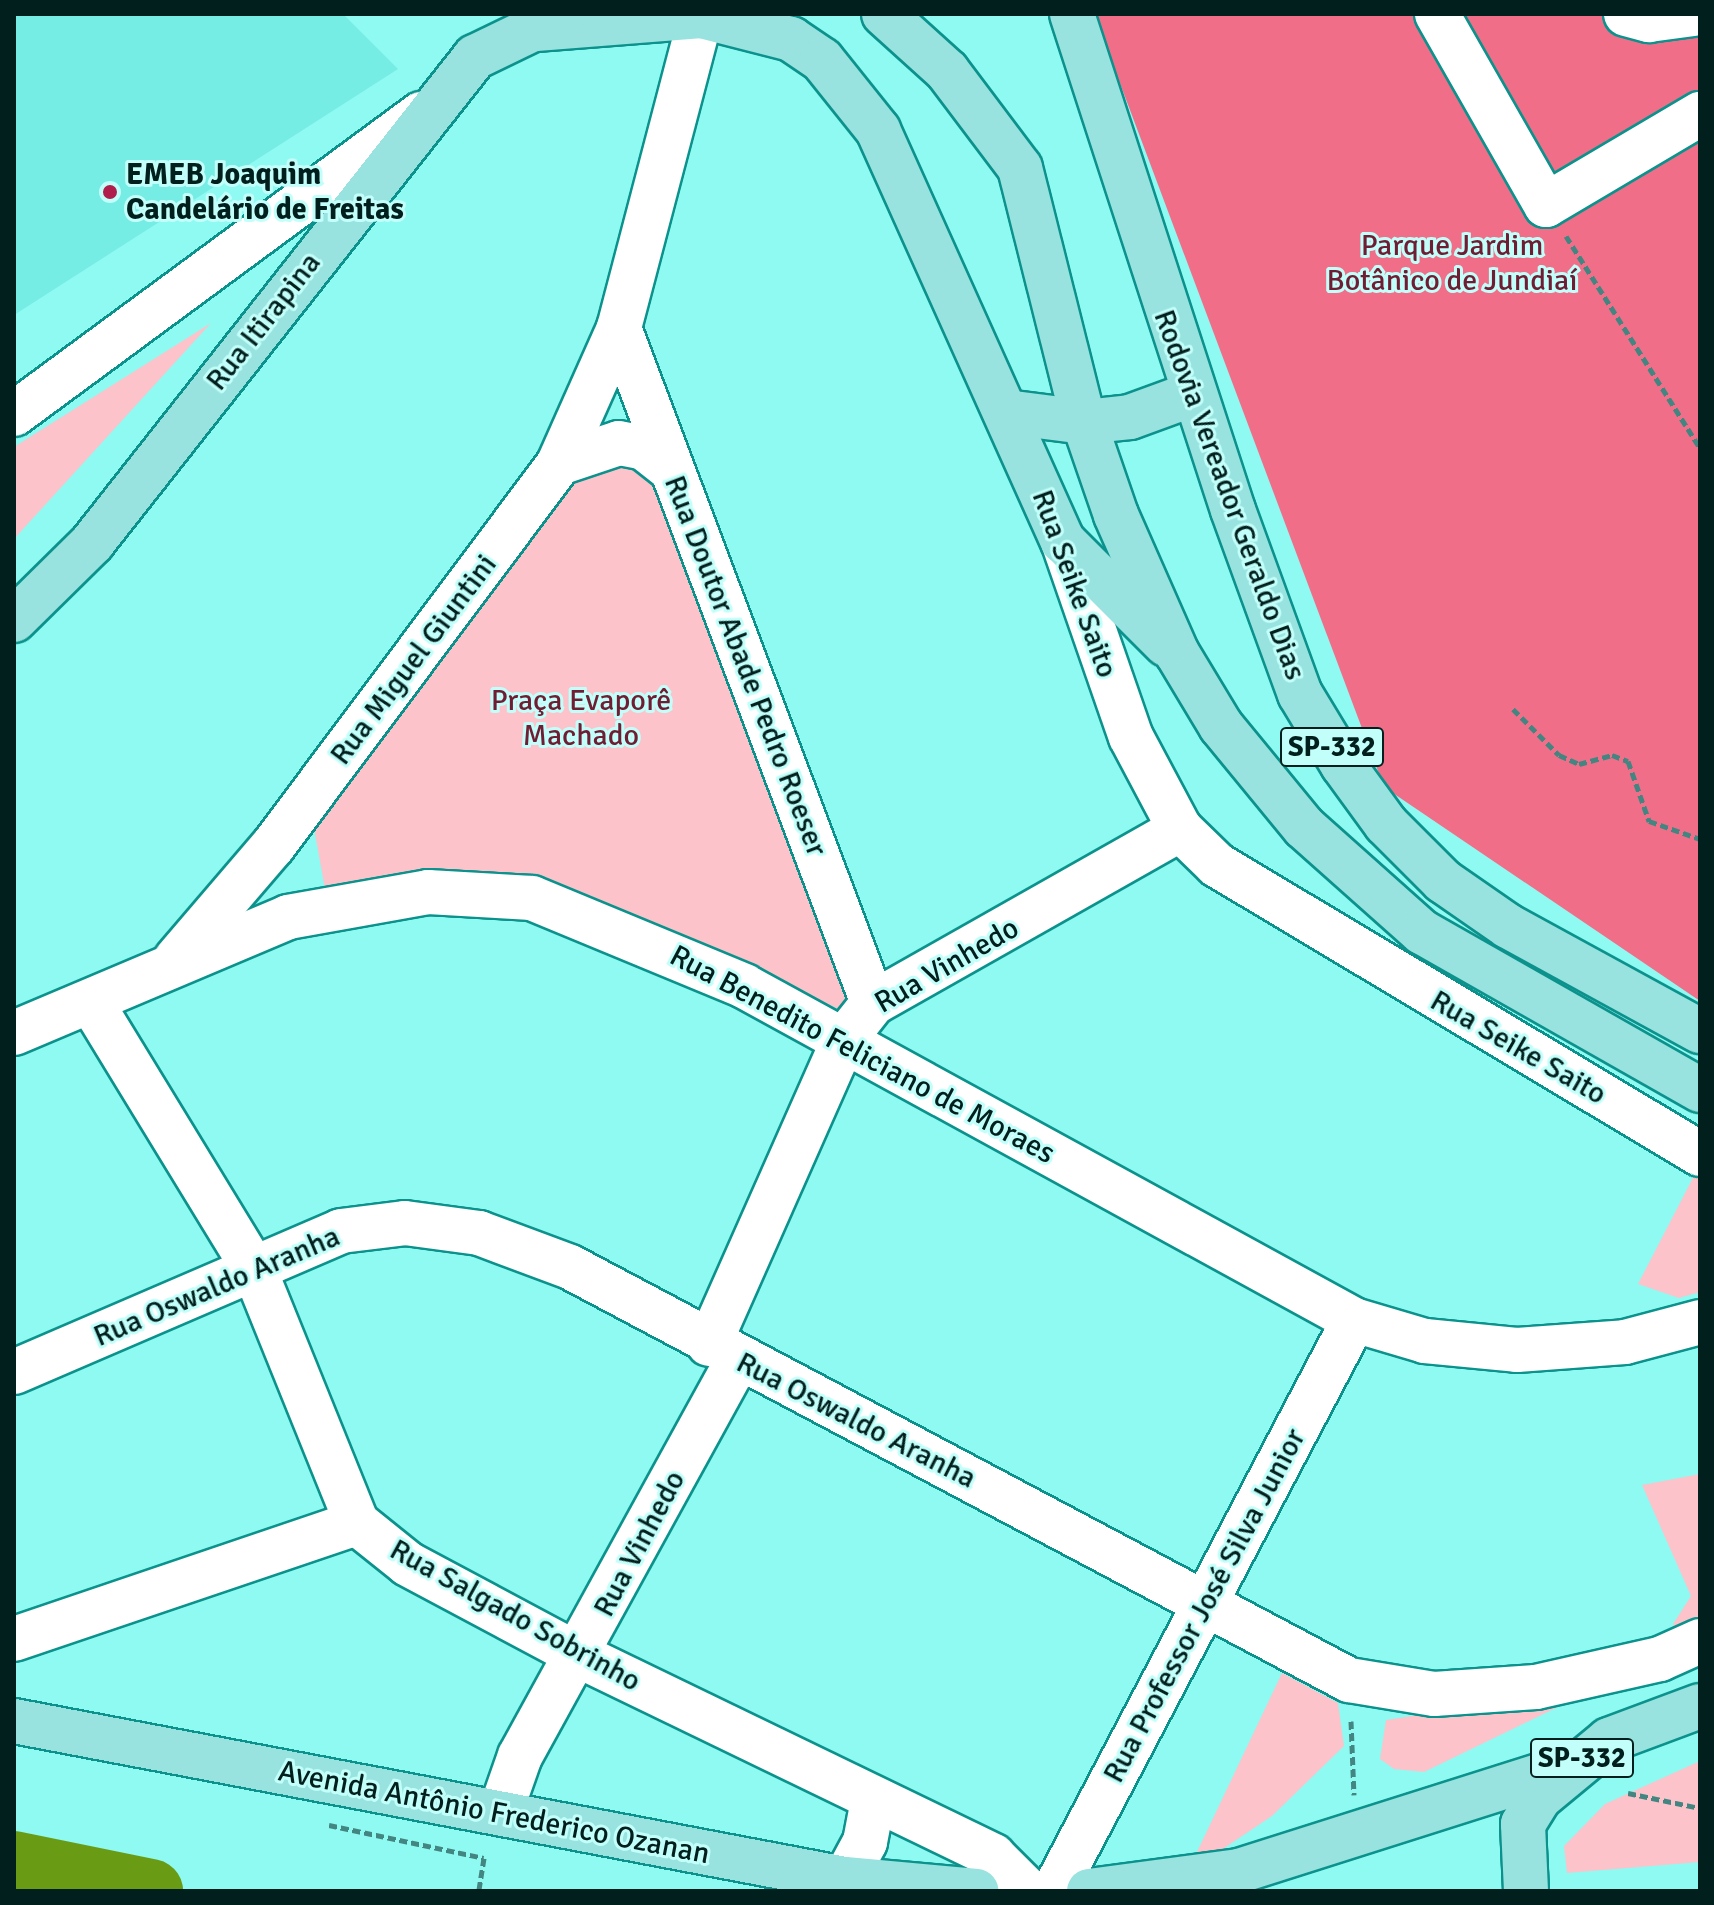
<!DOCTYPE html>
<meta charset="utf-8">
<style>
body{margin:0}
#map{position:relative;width:1714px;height:1905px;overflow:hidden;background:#8efaf2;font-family:Signika,sans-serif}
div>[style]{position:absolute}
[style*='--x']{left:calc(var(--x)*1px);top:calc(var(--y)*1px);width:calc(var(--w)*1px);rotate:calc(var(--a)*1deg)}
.built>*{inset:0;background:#75ece4}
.green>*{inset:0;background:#fcc3cb}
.forest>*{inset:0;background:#f16e89}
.river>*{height:64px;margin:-32px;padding:0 32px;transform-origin:32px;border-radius:32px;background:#699c14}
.path>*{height:5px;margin-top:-2.5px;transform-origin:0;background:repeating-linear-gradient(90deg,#428581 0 8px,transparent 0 12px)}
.roads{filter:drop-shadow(2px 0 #0c928c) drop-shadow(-2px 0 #0c928c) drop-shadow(0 2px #0c928c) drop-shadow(0 -2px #0c928c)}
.minor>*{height:44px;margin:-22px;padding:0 22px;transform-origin:22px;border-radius:22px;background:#fff}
.major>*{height:44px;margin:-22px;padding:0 22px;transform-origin:22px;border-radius:22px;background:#98e3df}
.dots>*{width:22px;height:22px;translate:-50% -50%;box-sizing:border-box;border:4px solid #c3fffa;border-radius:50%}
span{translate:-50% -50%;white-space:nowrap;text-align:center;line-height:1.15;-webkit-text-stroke:6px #c3fffa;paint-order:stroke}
.shield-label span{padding:2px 6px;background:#c3fffa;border:2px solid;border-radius:6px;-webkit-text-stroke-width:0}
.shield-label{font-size:28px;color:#001f1d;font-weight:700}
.poi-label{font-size:30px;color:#001f1d;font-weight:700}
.left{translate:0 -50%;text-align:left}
.park-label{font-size:30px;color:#6f1d32}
.street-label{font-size:30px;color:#001f1d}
.frame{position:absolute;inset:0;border:16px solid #001f1d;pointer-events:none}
</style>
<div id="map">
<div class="built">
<i style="clip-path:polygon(14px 14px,343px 14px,398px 69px,14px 315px)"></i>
</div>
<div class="green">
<i style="clip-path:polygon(211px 323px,14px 539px,14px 447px)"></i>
<i style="clip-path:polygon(575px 433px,658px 436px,695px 464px,844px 970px,873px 1023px,580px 901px,326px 895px,314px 828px)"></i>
<i style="clip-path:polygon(1698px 1168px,1700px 1292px,1679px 1298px,1638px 1284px)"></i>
<i style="clip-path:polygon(1700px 1474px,1700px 1642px,1685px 1648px,1673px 1624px,1691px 1596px,1642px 1485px)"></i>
<i style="clip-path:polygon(1282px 1673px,1338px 1703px,1344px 1746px,1272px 1816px,1187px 1873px)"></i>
<i style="clip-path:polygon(1599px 1687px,1424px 1772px,1394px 1769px,1380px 1759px,1386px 1720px)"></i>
<i style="clip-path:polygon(1700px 1761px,1700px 1862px,1567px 1873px,1564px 1846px,1605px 1804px)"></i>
</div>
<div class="forest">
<i style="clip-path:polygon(1094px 14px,1700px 14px,1700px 1001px,1384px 787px)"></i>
</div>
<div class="river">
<i style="--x:14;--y:1863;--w:140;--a:11.6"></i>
</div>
<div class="path">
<i style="--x:1566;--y:236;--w:251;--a:57.7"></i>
<i style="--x:1513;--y:709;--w:65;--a:45"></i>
<i style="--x:1559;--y:755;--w:22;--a:24"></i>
<i style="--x:1579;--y:764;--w:34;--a:-15"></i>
<i style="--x:1612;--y:755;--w:17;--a:21"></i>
<i style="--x:1628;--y:761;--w:64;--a:70.7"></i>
<i style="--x:1649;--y:821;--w:54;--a:19.4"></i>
<i style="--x:1351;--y:1721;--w:74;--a:87.7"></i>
<i style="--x:1628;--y:1793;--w:74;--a:11.8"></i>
<i style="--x:329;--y:1825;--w:158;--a:12"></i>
<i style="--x:484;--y:1858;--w:33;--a:99"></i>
</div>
<div class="roads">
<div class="minor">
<i style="--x:1437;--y:14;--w:220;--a:60.3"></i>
<i style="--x:1546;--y:205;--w:179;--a:-30.6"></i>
<i style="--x:1626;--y:14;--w:24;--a:15"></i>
<i style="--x:1649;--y:20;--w:45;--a:-7.6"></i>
<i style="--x:619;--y:328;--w:721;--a:69.38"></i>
<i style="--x:14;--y:414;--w:506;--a:-36.39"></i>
<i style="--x:559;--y:463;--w:63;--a:-18.4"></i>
<i style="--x:619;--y:443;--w:25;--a:11"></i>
<i style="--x:644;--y:448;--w:33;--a:38"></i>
<i style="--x:1063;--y:541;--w:207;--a:70.9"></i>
<i style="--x:1131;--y:737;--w:104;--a:62"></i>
<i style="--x:1180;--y:829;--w:52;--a:44.2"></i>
<i style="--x:1217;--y:865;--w:563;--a:30.89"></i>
<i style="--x:176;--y:959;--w:149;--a:-49.4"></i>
<i style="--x:273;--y:846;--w:478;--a:-53.2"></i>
<i style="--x:559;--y:463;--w:148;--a:-66"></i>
<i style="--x:619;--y:328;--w:323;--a:-75.3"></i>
<i style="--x:91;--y:1002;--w:315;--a:58.6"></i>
<i style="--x:255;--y:1271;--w:272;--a:68"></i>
<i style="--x:357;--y:1523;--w:65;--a:38.8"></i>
<i style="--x:408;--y:1564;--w:195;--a:28.1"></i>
<i style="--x:580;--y:1656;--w:459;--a:25.8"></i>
<i style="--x:993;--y:1856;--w:49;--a:45"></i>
<i style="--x:14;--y:1033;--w:298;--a:-22.9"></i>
<i style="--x:288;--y:917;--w:142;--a:-10.1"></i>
<i style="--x:428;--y:892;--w:104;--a:3.3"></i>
<i style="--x:532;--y:898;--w:230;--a:22.5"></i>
<i style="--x:744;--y:986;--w:695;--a:28.7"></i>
<i style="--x:1354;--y:1320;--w:74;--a:16.5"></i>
<i style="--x:1425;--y:1341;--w:92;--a:5.6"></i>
<i style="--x:1517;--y:1350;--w:108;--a:-4.2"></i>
<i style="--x:1625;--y:1342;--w:78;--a:-14.9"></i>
<i style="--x:709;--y:1344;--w:331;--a:-66.1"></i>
<i style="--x:843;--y:1041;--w:48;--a:-51.7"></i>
<i style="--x:873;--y:1003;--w:353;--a:-29.5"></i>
<i style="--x:14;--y:1372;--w:356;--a:-23.3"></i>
<i style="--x:341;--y:1231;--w:64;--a:-7.1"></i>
<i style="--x:405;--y:1223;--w:75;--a:7.7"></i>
<i style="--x:479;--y:1233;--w:97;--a:20.5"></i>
<i style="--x:570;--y:1267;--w:882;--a:27.93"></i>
<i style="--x:1349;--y:1680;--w:86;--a:9.4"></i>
<i style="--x:1434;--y:1694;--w:102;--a:-3.9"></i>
<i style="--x:1536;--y:1687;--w:127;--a:-12.7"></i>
<i style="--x:1660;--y:1659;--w:44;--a:-24.2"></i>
<i style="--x:14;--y:1639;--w:362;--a:-18.7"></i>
<i style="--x:500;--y:1813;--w:60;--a:-70.7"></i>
<i style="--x:520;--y:1756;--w:452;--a:-61.2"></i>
<i style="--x:845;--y:1879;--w:42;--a:-61.6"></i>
<i style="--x:865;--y:1842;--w:43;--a:-79.2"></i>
<i style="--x:1054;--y:1891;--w:645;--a:-62.28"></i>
</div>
<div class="major">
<i style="--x:884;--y:14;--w:85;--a:42.1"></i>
<i style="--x:947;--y:71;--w:121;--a:53"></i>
<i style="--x:1020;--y:168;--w:262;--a:75.9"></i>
<i style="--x:1084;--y:422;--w:98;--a:71"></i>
<i style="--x:1116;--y:515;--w:151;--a:66.2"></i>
<i style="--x:1177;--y:653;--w:85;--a:58.9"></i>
<i style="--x:1221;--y:726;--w:131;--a:50.6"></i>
<i style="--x:1304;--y:827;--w:158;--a:41.7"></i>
<i style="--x:1422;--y:932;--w:320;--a:29.6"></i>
<i style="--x:1072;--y:14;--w:521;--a:72.02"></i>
<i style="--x:1233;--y:510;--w:196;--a:70"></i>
<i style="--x:1300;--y:694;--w:83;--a:58.8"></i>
<i style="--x:1343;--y:765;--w:73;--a:53.9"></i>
<i style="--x:1386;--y:824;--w:81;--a:45"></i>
<i style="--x:1443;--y:881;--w:79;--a:34.7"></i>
<i style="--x:1508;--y:926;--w:219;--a:28.7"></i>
<i style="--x:536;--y:29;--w:166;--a:-4.5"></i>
<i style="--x:701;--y:16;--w:93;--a:14.3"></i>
<i style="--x:791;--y:39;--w:37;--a:34"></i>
<i style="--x:822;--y:60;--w:90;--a:51.3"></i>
<i style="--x:878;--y:130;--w:451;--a:65.8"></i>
<i style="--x:1063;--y:541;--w:146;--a:45"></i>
<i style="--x:1006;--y:412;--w:79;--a:7.3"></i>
<i style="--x:1084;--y:422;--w:46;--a:-6.2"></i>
<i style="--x:1130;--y:417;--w:67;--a:-20.1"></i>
<i style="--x:14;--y:620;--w:110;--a:-44.6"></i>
<i style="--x:92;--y:543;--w:619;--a:-51.76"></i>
<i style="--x:475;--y:57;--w:97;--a:-25.8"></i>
<i style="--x:14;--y:1721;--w:846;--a:10.77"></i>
<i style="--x:845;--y:1879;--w:132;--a:5.2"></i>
<i style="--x:1089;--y:1891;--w:151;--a:-7.6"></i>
<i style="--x:1239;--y:1871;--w:351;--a:-17.6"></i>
<i style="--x:1526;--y:1891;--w:67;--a:-92.6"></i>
<i style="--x:1523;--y:1824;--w:31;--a:-58"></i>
<i style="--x:1539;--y:1798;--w:91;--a:-39.6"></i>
<i style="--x:1609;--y:1740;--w:97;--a:-20.5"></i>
</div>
</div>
<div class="dots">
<i style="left:110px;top:192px;background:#b01f4c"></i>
</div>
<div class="shield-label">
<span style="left:1332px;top:747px">SP-332</span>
<span style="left:1582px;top:1758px">SP-332</span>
</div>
<div class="poi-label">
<span class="left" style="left:126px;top:192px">EMEB Joaquim<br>Candelário de Freitas</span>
</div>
<div class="park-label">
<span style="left:1452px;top:263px">Parque Jardim<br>Botânico de Jundiaí</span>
<span style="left:581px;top:718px">Praça Evaporê<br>Machado</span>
</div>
<div class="street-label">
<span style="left:264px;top:322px;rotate:-52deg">Rua Itirapina</span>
<span style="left:1229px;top:495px;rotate:70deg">Rodovia Vereador Geraldo Dias</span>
<span style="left:1074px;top:584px;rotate:70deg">Rua Seike Saito</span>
<span style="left:414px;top:660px;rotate:-53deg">Rua Miguel Giuntini</span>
<span style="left:745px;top:666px;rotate:69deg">Rua Doutor Abade Pedro Roeser</span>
<span style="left:947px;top:966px;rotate:-30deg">Rua Vinhedo</span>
<span style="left:1518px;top:1048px;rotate:30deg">Rua Seike Saito</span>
<span style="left:862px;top:1055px;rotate:28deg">Rua Benedito Feliciano de Moraes</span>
<span style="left:217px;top:1287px;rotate:-23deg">Rua Oswaldo Aranha</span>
<span style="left:856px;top:1421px;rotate:27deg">Rua Oswaldo Aranha</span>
<span style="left:640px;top:1544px;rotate:-62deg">Rua Vinhedo</span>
<span style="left:1205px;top:1606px;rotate:-62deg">Rua Professor José Silva Junior</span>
<span style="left:515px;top:1616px;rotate:29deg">Rua Salgado Sobrinho</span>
<span style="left:494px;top:1813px;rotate:11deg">Avenida Antônio Frederico Ozanan</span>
</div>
<div class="frame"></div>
</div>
